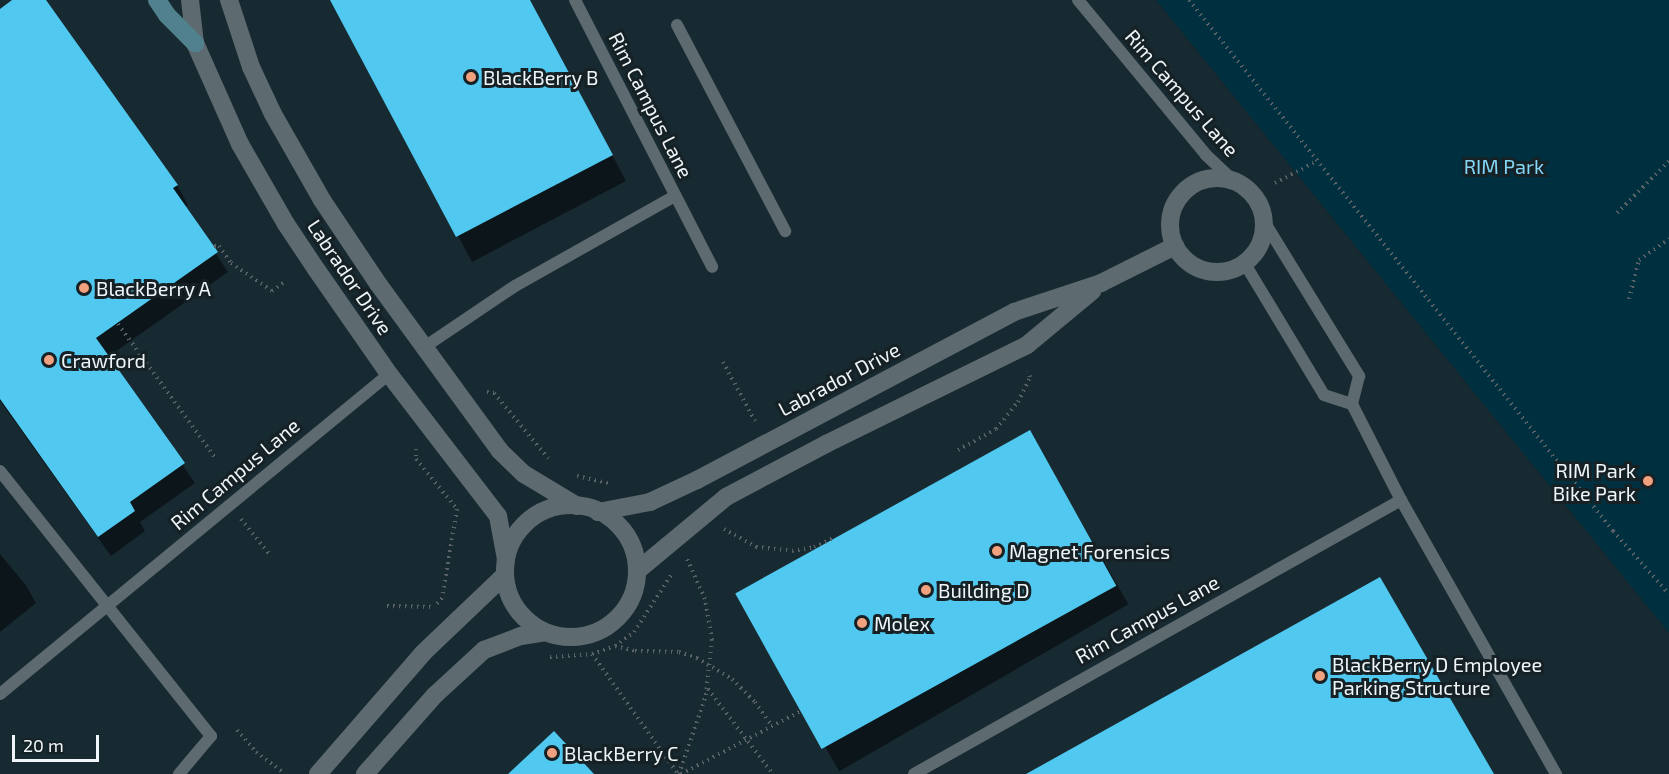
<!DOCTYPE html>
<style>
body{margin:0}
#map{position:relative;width:1669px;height:774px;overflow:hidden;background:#162125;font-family:"Exo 2",sans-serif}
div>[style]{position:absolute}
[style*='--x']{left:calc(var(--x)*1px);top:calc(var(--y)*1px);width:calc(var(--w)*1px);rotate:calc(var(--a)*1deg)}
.built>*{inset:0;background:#172a31}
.green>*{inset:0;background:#00303f}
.shadow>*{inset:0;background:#0007;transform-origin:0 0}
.building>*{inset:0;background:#50c8f0;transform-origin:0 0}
.path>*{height:4px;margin-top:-2px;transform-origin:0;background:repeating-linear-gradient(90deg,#596367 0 1.5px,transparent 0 6px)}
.service>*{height:12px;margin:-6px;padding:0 6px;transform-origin:6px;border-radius:6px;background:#5d6a6f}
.minor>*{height:18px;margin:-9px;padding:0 9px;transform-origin:9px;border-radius:9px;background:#5d6a6f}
.minor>.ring{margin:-9px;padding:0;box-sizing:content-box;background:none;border:18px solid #5d6a6f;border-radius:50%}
.secondary>*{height:18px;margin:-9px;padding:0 9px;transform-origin:9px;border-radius:9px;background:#51808f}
.dots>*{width:16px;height:16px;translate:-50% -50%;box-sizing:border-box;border:3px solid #162125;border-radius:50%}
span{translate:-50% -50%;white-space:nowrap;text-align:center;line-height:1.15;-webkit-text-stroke:6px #162125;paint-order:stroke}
.poi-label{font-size:20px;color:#eff6f9}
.left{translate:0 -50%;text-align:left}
.right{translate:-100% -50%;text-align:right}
.street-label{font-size:20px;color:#eff6f9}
.park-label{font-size:20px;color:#85d6f5}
.scale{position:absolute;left:12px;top:735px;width:87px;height:27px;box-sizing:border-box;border:3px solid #eff6f9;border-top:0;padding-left:8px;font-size:18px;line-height:21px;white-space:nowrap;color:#eff6f9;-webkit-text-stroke:4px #162125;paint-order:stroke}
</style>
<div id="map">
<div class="built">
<i style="clip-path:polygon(0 0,1156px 0,1669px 633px,1669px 774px,0 774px)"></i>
</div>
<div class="green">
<i style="clip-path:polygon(1156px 0,1669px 0,1669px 633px)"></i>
</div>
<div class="shadow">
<i style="clip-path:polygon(15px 0,44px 0,177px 185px,188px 205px,185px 207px,228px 272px,108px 357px,195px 483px,140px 522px,145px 531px,111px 556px,0 401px,0 21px)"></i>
<i style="clip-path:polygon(332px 0,530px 0,626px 181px,472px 262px)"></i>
<i style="left:1029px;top:432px;width:199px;height:334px;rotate:60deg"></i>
<i style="clip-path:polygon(0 554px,25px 584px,36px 603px,0 632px)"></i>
</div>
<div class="building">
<i style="clip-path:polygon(12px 0,46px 0,178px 185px,173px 188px,218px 252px,96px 338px,185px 463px,130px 502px,135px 511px,98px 537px,0 399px,0 9px)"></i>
<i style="clip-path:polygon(330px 0,530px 0,613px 155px,456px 237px)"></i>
<i style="left:1030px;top:430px;width:178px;height:337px;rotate:61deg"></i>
<i style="clip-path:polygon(1380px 577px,1494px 774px,1026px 774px)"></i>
<i style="clip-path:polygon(554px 731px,594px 774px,508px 774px)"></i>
</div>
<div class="path">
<i style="--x:1189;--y:0;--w:680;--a:51.39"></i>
<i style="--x:1613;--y:531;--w:84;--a:48.4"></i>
<i style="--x:1275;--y:183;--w:47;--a:-27.6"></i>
<i style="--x:1617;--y:213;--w:74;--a:-45"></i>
<i style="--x:214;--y:246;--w:5;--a:0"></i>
<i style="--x:219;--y:246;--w:21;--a:55"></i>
<i style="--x:231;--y:263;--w:50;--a:34.3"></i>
<i style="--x:272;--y:291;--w:17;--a:-36"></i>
<i style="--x:1629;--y:299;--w:40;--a:-75.6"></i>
<i style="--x:1639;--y:260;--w:37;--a:-35"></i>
<i style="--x:118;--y:324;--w:167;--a:54"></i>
<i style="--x:723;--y:362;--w:67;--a:61.5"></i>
<i style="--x:487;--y:392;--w:7;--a:8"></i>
<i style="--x:494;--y:393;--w:85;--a:50.3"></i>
<i style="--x:416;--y:449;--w:10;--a:90"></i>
<i style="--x:416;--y:459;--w:65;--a:50.6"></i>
<i style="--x:457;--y:509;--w:90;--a:99.6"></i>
<i style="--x:442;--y:598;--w:11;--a:131"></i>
<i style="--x:958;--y:450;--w:43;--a:-28.9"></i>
<i style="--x:996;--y:429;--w:35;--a:-51"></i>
<i style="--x:1018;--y:402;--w:28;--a:-64"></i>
<i style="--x:1030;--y:377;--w:6;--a:-108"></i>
<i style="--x:577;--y:476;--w:35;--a:13"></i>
<i style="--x:241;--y:519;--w:48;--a:51"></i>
<i style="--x:724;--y:529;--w:37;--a:29"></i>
<i style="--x:756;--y:547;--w:36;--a:6"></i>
<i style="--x:792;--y:551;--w:22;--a:-10"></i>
<i style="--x:814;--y:547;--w:21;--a:-25"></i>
<i style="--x:387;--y:606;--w:47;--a:1.2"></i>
<i style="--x:615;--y:646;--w:21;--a:14"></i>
<i style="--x:635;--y:651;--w:44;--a:1.3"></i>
<i style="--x:679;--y:652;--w:19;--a:18"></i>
<i style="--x:697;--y:658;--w:41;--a:31"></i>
<i style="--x:732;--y:679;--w:33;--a:45"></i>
<i style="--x:755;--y:702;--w:29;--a:55"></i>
<i style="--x:592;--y:654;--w:148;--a:54.4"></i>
<i style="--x:550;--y:657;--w:42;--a:-4.1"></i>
<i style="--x:592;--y:654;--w:24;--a:-19"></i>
<i style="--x:615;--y:646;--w:24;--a:-36"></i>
<i style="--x:634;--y:632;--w:68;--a:-57"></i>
<i style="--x:708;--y:689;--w:107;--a:52.6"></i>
<i style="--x:237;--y:730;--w:29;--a:49"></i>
<i style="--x:256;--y:752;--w:36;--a:37"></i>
<i style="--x:679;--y:774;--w:83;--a:-71.1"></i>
<i style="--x:706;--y:695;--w:55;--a:-83.8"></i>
<i style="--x:712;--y:640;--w:42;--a:-99.7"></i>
<i style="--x:705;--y:599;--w:44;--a:-114.2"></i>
<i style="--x:681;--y:774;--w:136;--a:-27.7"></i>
</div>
<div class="service">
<i style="--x:575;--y:0;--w:300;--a:62.8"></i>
<i style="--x:1078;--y:0;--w:201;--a:50.4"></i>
<i style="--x:1206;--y:155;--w:40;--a:43"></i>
<i style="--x:677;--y:25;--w:233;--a:62.3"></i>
<i style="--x:1265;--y:223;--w:180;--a:58.4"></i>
<i style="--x:1359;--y:376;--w:29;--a:104"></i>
<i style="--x:1352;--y:404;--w:108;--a:63"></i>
<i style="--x:1401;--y:500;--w:315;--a:60.5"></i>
<i style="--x:1245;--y:264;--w:153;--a:58.9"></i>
<i style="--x:1324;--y:395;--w:29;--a:18"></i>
<i style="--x:423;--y:348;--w:111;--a:-34"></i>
<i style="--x:515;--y:286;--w:184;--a:-29.4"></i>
<i style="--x:0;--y:471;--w:339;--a:51.5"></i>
<i style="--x:211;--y:736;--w:50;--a:130.1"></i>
<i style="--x:0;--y:694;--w:504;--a:-39.44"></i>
<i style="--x:914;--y:774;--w:559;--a:-29.36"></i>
</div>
<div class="minor">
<i style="--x:190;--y:0;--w:43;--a:83.4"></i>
<i style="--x:195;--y:43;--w:111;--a:66"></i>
<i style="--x:240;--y:144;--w:92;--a:60.1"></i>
<i style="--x:286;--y:224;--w:54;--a:56.3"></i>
<i style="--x:316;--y:269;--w:128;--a:55.2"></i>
<i style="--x:389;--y:374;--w:179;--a:52.5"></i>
<i style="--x:498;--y:516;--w:44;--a:79.5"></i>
<i style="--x:229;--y:0;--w:71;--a:71.8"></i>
<i style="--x:251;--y:67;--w:52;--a:64.9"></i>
<i style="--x:273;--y:114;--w:99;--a:60.3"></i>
<i style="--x:322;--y:200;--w:102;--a:56.2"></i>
<i style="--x:379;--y:285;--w:205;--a:53.9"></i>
<i style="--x:500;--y:451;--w:33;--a:44"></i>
<i style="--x:524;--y:474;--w:62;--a:31.1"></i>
<i class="ring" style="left:1170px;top:178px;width:76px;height:76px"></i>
<i class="ring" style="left:505px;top:505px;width:114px;height:114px"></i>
<i style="--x:598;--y:512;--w:53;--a:-10.9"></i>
<i style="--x:650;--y:502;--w:52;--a:-25.1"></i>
<i style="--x:697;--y:480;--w:359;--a:-27.9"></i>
<i style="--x:1014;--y:312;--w:92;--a:-18.4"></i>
<i style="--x:1101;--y:283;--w:83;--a:-26.6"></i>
<i style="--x:637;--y:571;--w:116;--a:-39.7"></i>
<i style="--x:726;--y:497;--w:113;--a:-27.9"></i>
<i style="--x:826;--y:444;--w:224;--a:-26.2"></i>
<i style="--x:1027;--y:345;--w:85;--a:-39.7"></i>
<i style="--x:318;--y:774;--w:160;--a:-49"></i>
<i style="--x:423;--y:653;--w:113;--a:-43.6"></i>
<i style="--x:365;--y:774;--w:106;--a:-48.5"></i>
<i style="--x:435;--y:695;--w:67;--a:-42.6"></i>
<i style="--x:484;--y:650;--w:40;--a:-21"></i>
<i style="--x:521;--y:636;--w:24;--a:-9"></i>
</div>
<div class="secondary">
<i style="--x:157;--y:0;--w:18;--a:56"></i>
<i style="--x:167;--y:15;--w:40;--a:45"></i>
</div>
<div class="dots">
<i style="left:471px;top:77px;background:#f2a17e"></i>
<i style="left:84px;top:288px;background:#f2a17e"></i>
<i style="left:49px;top:360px;background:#f2a17e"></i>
<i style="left:1648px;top:481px;background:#f2a17e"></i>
<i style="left:997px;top:551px;background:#f2a17e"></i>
<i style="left:926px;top:590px;background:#f2a17e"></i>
<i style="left:862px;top:623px;background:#f2a17e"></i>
<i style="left:1320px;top:676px;background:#f2a17e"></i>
<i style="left:552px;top:753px;background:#f2a17e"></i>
</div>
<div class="poi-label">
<span class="left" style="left:483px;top:77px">BlackBerry B</span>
<span class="left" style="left:96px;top:288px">BlackBerry A</span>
<span class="left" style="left:61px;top:360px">Crawford</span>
<span class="right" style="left:1636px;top:482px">RIM Park<br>Bike Park</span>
<span class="left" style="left:1009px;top:551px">Magnet Forensics</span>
<span class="left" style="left:938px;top:590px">Building D</span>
<span class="left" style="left:874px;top:623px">Molex</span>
<span class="left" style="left:1332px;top:676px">BlackBerry D Employee<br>Parking Structure</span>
<span class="left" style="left:564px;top:753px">BlackBerry C</span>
</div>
<div class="street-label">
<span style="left:1182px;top:93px;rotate:49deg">Rim Campus Lane</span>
<span style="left:651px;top:105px;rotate:63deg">Rim Campus Lane</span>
<span style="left:350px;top:277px;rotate:56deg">Labrador Drive</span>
<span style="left:839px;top:379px;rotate:-28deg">Labrador Drive</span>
<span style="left:235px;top:474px;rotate:-40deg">Rim Campus Lane</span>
<span style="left:1147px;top:619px;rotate:-29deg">Rim Campus Lane</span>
</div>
<div class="park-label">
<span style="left:1504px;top:166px">RIM Park</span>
</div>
<div class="scale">20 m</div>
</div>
